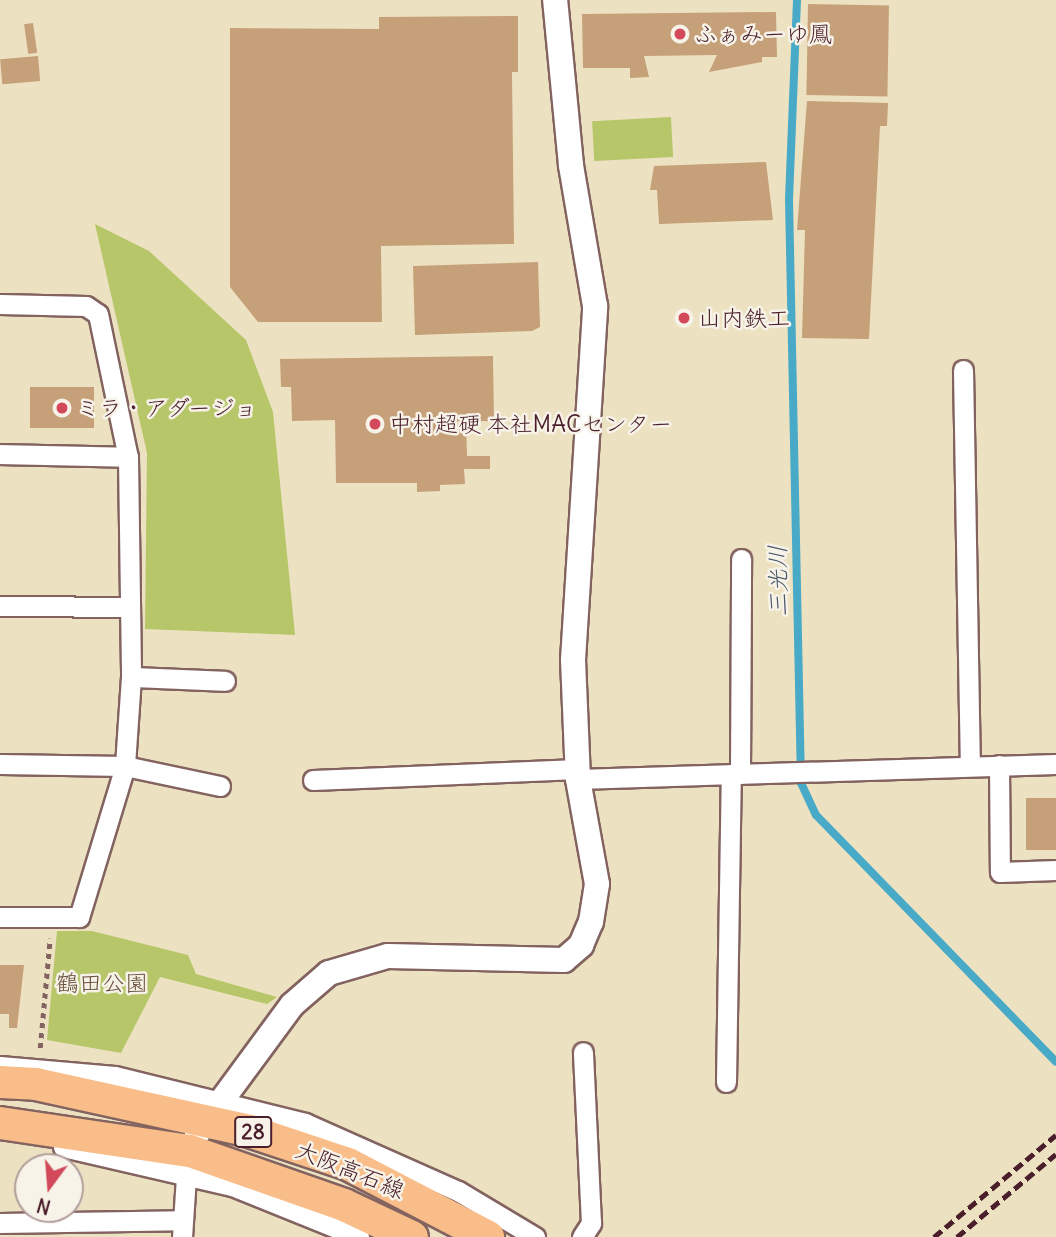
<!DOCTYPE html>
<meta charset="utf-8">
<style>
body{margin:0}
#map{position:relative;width:1056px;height:1237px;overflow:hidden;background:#ece2c1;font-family:Delius,"Klee One",sans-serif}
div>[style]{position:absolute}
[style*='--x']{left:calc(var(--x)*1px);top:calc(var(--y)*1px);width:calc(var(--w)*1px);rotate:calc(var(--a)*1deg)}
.green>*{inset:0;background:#b6c669;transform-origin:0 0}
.stream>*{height:8px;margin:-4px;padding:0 4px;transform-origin:4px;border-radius:4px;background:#48aac7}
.building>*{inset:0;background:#c6a079;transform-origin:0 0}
.path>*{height:4.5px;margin-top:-2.25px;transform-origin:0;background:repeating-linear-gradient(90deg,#836360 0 5px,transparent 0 10px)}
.roads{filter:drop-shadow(2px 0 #836360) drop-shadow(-2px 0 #836360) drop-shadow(0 2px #836360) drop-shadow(0 -2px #836360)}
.minor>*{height:19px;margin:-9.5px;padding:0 9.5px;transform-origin:9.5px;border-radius:9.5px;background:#fff}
.tertiary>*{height:24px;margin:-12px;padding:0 12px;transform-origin:12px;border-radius:12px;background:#fff}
.primary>*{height:32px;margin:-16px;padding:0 16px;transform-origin:16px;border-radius:16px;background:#f8bd88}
.rail>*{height:5px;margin-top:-2.5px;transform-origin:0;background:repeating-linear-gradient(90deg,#4a1f2b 0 10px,transparent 0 15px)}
.dots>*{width:19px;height:19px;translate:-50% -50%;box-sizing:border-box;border:4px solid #f7f3e8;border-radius:50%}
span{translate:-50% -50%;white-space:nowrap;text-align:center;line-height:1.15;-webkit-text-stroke:5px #f7f3e8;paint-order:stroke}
.shield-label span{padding:2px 5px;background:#f7f3e8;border:2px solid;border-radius:5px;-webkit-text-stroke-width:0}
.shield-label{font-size:21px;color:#4a1f2b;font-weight:700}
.poi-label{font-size:23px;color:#4a1f2b}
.left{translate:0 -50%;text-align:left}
.park-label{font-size:23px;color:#6a513e}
.street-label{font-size:23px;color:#4a1f2b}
.water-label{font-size:24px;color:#495769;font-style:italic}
.north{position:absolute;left:14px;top:1153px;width:70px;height:70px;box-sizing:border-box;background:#f7f3e8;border:2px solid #b29e9c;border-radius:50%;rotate:196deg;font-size:19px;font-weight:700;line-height:28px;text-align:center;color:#4a1f2b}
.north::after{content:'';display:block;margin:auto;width:24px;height:32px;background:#d1495b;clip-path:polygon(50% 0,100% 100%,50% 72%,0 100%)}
</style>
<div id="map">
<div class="green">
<i style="left:671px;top:117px;width:40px;height:79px;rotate:87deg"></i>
<i style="clip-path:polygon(95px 224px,149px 251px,246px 340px,273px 412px,295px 635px,145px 629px,147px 453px)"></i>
<i style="clip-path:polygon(57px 931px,92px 931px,188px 955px,196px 974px,277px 997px,267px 1004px,160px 977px,121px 1053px,47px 1040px)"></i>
</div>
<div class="stream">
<i style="--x:797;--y:0;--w:200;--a:92.3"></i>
<i style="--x:789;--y:200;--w:583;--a:88.82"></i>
<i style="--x:801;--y:783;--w:35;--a:65"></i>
<i style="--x:816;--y:815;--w:344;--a:45.8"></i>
</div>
<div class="building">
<i style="left:808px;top:4px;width:81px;height:91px;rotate:1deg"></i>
<i style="clip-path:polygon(776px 12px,777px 57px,762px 57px,762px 62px,709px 72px,717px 55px,644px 56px,649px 77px,630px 78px,630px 68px,583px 68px,582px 14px)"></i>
<i style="clip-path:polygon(518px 16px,518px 72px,512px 72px,514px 244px,381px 246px,382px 322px,258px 322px,230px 287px,230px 28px,379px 29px,379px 17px)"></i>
<i style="left:33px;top:23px;width:30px;height:9px;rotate:82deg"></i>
<i style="left:38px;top:56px;width:25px;height:38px;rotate:85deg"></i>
<i style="clip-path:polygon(807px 101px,888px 103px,887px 126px,880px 126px,869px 339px,802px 338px,805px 230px,797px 230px)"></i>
<i style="clip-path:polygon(766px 162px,773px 220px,659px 224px,657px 190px,650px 190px,654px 166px)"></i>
<i style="clip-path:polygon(538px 262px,540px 327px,532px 331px,415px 335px,413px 266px)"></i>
<i style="clip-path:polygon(493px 356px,494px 421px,415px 422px,466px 423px,467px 456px,490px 456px,490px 469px,464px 469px,465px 484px,440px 485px,440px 491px,417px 492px,417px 483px,336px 483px,335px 420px,292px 421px,291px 387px,281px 387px,280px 359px)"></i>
<i style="left:30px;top:387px;width:64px;height:41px"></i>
<i style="left:1056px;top:798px;width:52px;height:30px;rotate:90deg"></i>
<i style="clip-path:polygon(0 965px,24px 965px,17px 1028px,9px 1028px,9px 1014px,0 1014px)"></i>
</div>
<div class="path">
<i style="--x:40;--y:1048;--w:110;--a:-84.8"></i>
</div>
<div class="roads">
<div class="minor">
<i style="--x:0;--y:304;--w:86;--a:1.3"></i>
<i style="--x:86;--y:306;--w:14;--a:34"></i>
<i style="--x:98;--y:314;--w:146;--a:78.2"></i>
<i style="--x:128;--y:457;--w:220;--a:89.2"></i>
<i style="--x:131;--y:677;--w:89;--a:93.9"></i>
<i style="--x:125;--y:766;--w:158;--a:106.9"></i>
<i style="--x:79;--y:917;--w:79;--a:180"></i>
<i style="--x:963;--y:370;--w:396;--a:89"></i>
<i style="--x:0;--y:454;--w:128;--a:1.3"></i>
<i style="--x:0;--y:606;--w:129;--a:0.4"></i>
<i style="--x:131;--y:677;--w:94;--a:2.4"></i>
<i style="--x:0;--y:764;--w:125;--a:0.9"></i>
<i style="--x:125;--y:766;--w:97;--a:11.9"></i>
<i style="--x:999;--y:765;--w:107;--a:89.5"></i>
<i style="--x:1000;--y:872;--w:56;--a:-2"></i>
<i style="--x:740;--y:774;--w:215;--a:-89.7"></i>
<i style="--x:578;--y:779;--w:478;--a:-1.8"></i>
<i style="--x:313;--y:780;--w:265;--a:-2.4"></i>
<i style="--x:0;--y:1066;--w:115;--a:5"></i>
<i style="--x:115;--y:1076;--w:196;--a:13.9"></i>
<i style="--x:305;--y:1123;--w:167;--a:24"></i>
<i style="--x:458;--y:1191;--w:90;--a:30.9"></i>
<i style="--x:726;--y:1082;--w:308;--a:-89.1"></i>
<i style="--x:63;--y:1147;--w:173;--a:13"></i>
<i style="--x:232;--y:1186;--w:137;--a:21.9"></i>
<i style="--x:0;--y:1223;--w:182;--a:-0.9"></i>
<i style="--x:182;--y:1237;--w:75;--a:-86.2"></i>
<i style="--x:582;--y:1237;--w:17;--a:-57"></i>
<i style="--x:591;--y:1223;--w:171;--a:-92.7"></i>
</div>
<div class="tertiary">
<i style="--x:197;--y:1134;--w:160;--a:-53.6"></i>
<i style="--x:292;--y:1005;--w:49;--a:-40.9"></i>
<i style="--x:329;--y:973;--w:61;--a:-16.1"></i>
<i style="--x:388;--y:956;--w:176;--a:1.3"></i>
<i style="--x:564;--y:960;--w:23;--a:-41"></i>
<i style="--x:581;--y:945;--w:25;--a:-67"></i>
<i style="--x:591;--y:922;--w:38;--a:-81"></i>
<i style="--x:597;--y:884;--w:107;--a:-100.3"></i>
<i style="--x:578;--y:779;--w:119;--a:-92.4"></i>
<i style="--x:573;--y:660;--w:355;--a:-86.4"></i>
<i style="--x:595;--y:306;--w:143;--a:-99.7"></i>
<i style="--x:571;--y:165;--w:166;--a:-95.5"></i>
</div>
<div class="primary">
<i style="--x:0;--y:1082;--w:36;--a:3"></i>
<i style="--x:36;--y:1084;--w:218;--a:12.4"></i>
<i style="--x:249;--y:1131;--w:104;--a:18.4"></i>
<i style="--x:348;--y:1164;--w:158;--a:27.5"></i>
<i style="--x:0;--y:1123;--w:192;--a:8.4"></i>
<i style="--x:190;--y:1151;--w:163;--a:19.3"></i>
<i style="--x:344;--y:1205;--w:75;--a:25.2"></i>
</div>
</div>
<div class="rail">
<i style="--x:934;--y:1237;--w:159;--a:-39.9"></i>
<i style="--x:957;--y:1237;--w:129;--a:-40"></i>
</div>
<div class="dots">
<i style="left:680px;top:34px;background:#d1495b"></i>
<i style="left:684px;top:318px;background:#d1495b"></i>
<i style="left:62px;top:408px;background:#d1495b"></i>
<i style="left:375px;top:424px;background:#d1495b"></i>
</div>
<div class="shield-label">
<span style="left:253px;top:1132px">28</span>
</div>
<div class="poi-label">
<span class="left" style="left:694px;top:34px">ふぁみーゆ鳳</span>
<span class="left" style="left:698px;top:318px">山内鉄工</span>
<span class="left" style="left:76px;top:408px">ミラ・アダージョ</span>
<span class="left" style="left:389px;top:424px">中村超硬 本社MACセンター</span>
</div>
<div class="park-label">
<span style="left:102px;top:983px">鶴田公園</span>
</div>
<div class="street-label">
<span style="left:350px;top:1170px;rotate:22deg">大阪高石線</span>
</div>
<div class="water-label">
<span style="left:778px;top:581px;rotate:-91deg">三光川</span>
</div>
<div class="north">N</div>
</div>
